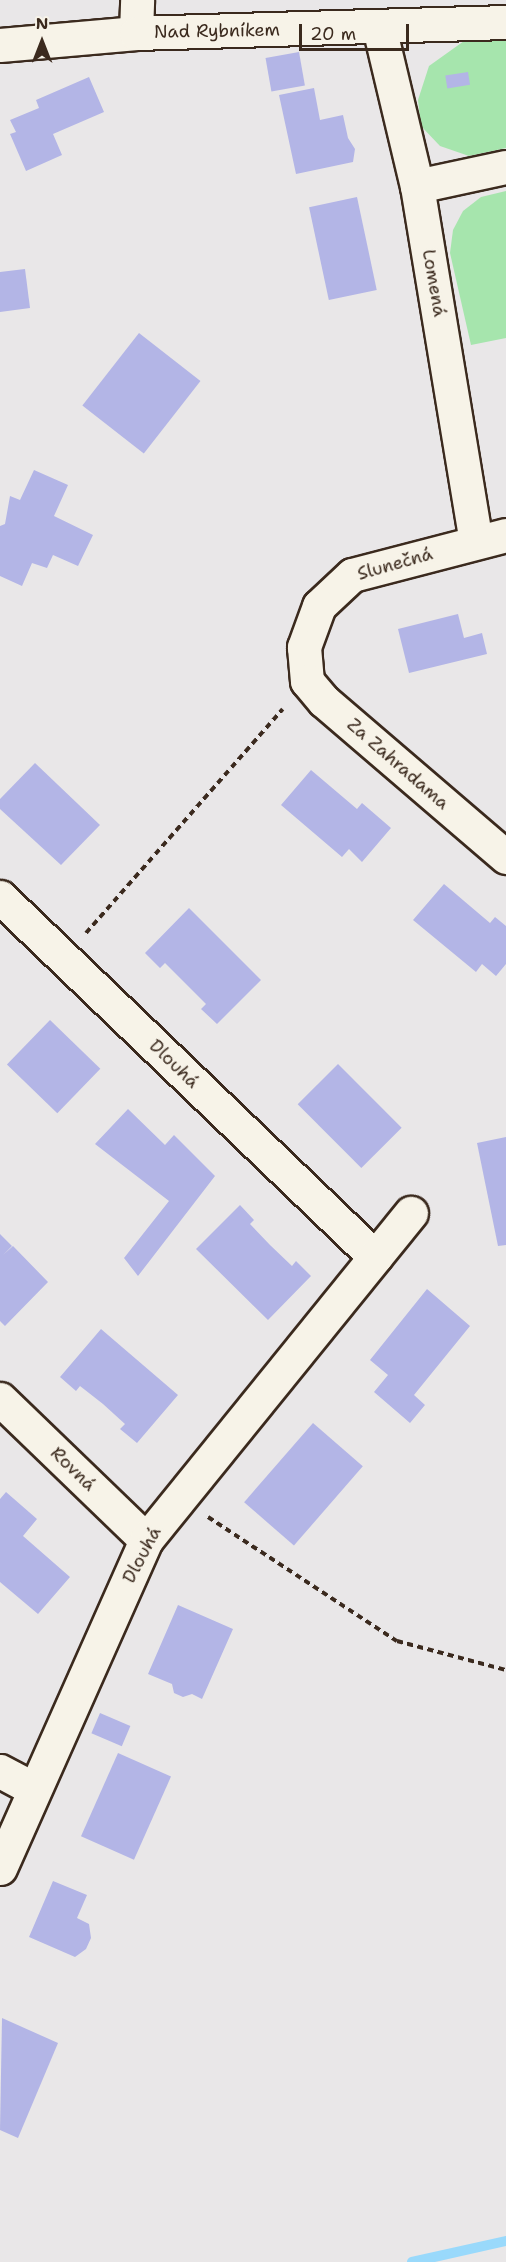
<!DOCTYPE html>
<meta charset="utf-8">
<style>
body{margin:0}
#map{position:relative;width:506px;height:2262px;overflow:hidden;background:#e9e7e8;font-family:"Shantell Sans",sans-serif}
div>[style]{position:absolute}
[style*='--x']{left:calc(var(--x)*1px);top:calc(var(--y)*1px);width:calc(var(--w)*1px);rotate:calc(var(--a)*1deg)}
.green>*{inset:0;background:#a6e5ad}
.stream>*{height:10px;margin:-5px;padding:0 5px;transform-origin:5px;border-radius:5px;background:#99d9fb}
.building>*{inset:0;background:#b3b5e6;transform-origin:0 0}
.path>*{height:4px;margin-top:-2px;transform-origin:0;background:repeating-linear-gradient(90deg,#3b2a1e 0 6px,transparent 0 10.5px)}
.roads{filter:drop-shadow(2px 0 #3b2a1e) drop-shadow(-2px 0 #3b2a1e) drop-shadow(0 2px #3b2a1e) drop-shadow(0 -2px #3b2a1e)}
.minor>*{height:33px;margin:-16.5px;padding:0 16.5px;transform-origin:16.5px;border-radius:16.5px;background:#f7f3e8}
span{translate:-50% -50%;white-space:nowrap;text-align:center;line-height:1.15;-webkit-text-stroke:4.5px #f7f3e8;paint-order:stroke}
.street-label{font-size:18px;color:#3b2a1e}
.north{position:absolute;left:12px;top:12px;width:60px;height:60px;-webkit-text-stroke:4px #f7f3e8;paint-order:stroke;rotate:0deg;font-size:16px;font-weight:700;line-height:24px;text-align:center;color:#3b2a1e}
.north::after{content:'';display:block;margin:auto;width:21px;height:27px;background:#3b2a1e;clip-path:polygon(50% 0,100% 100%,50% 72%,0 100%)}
.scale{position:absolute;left:299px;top:24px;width:110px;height:27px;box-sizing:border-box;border:3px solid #3b2a1e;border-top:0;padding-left:8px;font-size:18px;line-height:21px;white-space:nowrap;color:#3b2a1e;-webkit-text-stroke:4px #f7f3e8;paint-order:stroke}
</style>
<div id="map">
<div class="green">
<i style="clip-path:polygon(506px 39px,506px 148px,469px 156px,440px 146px,421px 126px,418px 100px,429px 66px,464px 41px)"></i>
<i style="clip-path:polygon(506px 191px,506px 338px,471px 345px,450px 253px,453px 230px,463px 211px,481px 197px)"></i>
</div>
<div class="stream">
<i style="--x:412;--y:2262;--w:96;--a:-12.6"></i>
</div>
<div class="building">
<i style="left:299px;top:52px;width:34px;height:34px;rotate:80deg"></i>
<i style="left:468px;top:72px;width:13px;height:23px;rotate:81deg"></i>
<i style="clip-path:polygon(89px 77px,104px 112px,53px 134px,62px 155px,26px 171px,10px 134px,16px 132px,10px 120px,39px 108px,36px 100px)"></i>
<i style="clip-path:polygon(314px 88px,320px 120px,343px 115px,348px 138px,355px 149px,353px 162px,296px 174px,279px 95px)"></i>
<i style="left:357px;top:197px;width:95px;height:49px;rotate:78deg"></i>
<i style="clip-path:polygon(25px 269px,30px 308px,0 312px,0 272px)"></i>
<i style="left:139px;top:333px;width:78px;height:92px;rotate:38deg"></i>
<i style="clip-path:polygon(34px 470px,68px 485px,54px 516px,93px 535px,78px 566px,53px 555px,47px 568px,32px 563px,22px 586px,0 576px,0 526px,5px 524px,10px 496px,20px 500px)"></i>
<i style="clip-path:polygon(458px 614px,464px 638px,482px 633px,487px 654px,409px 673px,398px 629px)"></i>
<i style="clip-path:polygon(35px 763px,100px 825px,61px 865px,0 809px,0 799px)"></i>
<i style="clip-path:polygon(311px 770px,357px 809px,362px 803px,391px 828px,362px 862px,349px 849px,342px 857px,281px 805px)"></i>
<i style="clip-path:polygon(444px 884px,490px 923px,495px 917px,506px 926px,506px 964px,496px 976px,482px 964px,476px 972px,413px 920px)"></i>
<i style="clip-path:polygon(189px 908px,261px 980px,217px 1024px,201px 1009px,206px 1004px,165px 963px,160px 968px,145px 953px)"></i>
<i style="left:50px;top:1020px;width:70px;height:62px;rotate:44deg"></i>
<i style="left:338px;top:1064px;width:90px;height:57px;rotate:45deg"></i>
<i style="clip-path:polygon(128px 1109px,165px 1145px,174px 1135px,215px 1176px,138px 1276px,124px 1258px,169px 1201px,95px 1144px)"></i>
<i style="clip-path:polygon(506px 1137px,506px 1245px,498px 1246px,477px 1143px)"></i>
<i style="clip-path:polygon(240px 1205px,254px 1220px,250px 1224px,270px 1245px,292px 1266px,296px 1261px,311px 1276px,268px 1320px,196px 1249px)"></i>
<i style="clip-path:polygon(0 1234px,12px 1246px,3px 1255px,13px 1246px,48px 1282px,5px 1326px,0 1321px)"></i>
<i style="clip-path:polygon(427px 1289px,470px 1326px,414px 1395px,425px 1405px,410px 1423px,374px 1392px,388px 1375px,370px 1360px)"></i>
<i style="clip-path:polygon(101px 1329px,178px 1395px,137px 1443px,120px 1429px,125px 1424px,103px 1404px,80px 1386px,76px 1391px,60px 1377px)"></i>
<i style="left:313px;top:1423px;width:66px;height:105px;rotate:41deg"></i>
<i style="clip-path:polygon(6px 1492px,37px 1519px,23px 1536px,70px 1577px,38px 1614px,0 1582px,0 1499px)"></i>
<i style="clip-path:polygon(178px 1605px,233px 1629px,202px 1699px,192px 1694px,183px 1697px,174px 1693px,172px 1684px,148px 1674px)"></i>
<i style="left:100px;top:1713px;width:33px;height:22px;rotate:23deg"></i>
<i style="left:118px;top:1753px;width:58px;height:91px;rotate:24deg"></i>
<i style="clip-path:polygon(53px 1881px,87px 1895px,77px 1918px,89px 1924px,91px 1938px,86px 1949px,75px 1957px,29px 1937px)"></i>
<i style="clip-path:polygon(2px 2018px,58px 2043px,18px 2138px,0 2130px)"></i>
</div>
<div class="path">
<i style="--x:86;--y:933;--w:298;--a:-48.7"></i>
<i style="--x:208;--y:1517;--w:226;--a:33.3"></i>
<i style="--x:397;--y:1641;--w:113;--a:14.9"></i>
</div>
<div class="roads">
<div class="minor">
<i style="--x:379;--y:27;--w:163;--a:76.6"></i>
<i style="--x:417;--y:186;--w:360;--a:80.6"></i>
<i style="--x:136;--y:33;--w:33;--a:-88"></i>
<i style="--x:0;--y:45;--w:137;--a:-5"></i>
<i style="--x:136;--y:33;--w:370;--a:-1.7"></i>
<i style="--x:417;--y:186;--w:91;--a:-12.1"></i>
<i style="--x:506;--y:535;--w:159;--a:165.4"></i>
<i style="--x:352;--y:575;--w:45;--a:136.8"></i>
<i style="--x:319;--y:606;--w:44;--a:110.1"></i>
<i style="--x:304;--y:647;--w:34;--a:85"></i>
<i style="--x:307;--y:681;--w:26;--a:50"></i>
<i style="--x:324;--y:701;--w:240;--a:40.6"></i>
<i style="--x:0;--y:897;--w:520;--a:43.83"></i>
<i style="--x:0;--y:1399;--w:203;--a:44"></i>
<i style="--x:0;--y:1771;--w:36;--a:28"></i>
<i style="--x:0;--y:1868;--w:359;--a:-66"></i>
<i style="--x:146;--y:1540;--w:421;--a:-51"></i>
</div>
</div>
<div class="street-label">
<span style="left:217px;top:31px;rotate:-1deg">Nad Rybníkem</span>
<span style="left:434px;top:283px;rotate:80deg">Lomená</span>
<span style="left:395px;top:564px;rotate:-16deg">Slunečná</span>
<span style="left:398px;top:764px;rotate:41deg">Za Zahradama</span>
<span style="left:174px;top:1064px;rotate:44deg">Dlouhá</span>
<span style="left:73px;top:1469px;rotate:44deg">Rovná</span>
<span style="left:142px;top:1555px;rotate:-62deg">Dlouhá</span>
</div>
<div class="north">N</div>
<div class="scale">20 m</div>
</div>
